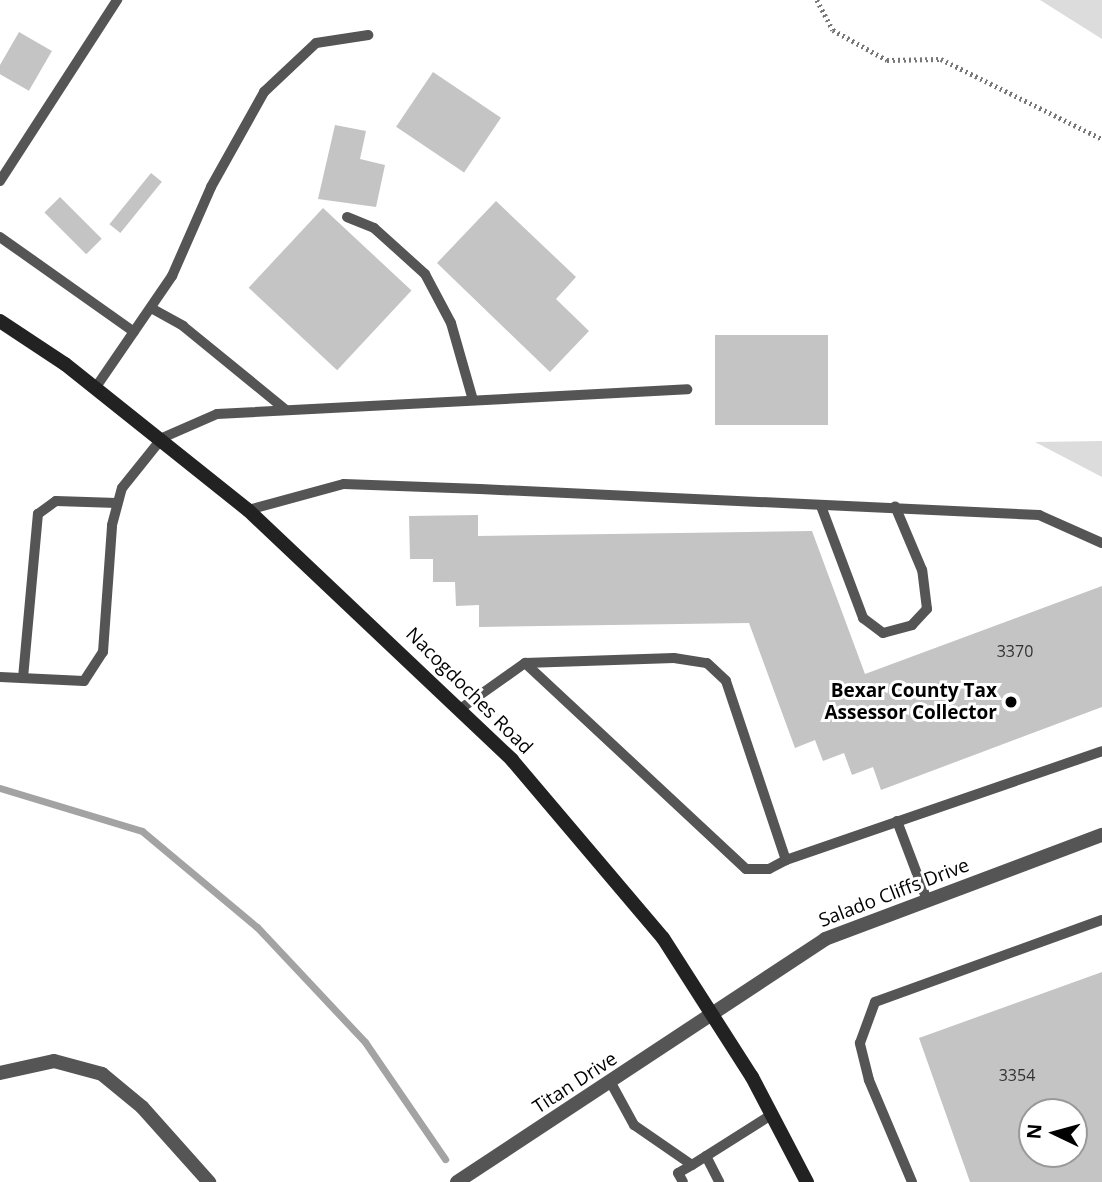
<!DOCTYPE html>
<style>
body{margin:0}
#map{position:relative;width:1102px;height:1182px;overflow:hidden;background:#fff;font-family:"Open Sans",sans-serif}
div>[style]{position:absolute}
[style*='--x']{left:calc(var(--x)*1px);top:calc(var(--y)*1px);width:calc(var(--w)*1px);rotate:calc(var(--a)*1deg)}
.green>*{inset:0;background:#dcdcdc}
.stream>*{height:7px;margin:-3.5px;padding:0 3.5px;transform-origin:3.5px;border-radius:3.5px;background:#a3a3a3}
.building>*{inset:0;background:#c4c4c4;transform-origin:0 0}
.path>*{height:4.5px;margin-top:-2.25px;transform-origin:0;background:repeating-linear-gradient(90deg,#777 0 2px,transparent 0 5.5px)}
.lane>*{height:10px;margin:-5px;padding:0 5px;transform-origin:5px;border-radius:5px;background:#555}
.street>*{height:14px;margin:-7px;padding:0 7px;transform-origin:7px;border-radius:7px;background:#555}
.secondary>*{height:14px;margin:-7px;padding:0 7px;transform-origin:7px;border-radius:7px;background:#222}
.dots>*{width:19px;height:19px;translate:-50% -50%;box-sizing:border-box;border:4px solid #fff;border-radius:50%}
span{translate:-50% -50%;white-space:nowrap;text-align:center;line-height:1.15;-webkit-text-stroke:6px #fff;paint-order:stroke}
.number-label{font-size:16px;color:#313131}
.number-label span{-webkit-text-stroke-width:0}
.street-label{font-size:19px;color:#000}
.poi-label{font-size:19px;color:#000;font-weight:700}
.right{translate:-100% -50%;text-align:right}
.north{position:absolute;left:1018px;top:1098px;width:70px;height:70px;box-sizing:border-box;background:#fff;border:2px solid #999;border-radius:50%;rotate:275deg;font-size:19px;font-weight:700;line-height:28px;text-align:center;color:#000}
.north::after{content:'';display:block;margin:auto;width:24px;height:32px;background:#000;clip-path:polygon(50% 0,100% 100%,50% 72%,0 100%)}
</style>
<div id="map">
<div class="green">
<i style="clip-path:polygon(1040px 0,1102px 0,1102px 39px)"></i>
<i style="clip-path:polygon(1102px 441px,1102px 477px,1035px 442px)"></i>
</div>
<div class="stream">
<i style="--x:0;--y:788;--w:148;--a:16.8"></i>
<i style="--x:142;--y:831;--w:150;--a:39.9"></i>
<i style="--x:257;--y:927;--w:158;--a:46.8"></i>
<i style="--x:365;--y:1042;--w:142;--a:55.6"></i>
</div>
<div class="building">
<i style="left:19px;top:32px;width:38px;height:46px;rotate:30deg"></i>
<i style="left:433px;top:72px;width:82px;height:66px;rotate:34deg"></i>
<i style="clip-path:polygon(335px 125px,366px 131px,360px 159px,385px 165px,376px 207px,318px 199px)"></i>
<i style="left:151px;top:173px;width:14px;height:66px;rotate:39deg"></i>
<i style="left:60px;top:197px;width:59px;height:22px;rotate:45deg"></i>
<i style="clip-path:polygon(496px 201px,576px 277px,556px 299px,589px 331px,550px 372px,437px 263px)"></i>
<i style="left:323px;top:208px;width:121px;height:109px;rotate:43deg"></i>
<i style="left:828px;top:335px;width:90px;height:113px;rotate:90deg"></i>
<i style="clip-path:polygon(478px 515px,478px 536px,812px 531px,865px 674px,1102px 586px,1102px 707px,881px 790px,873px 767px,852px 775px,844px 753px,823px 761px,815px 740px,795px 748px,749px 623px,479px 627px,479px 605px,456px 606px,455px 582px,433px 582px,433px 559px,410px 559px,409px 516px)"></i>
<i style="clip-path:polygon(evenodd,1102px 972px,1102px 1182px,970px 1182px,919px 1038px,1102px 972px,1032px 1112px,1074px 1112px,1074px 1154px,1032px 1154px,1032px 1112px)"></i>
</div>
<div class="path">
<i style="--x:817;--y:0;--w:34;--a:62"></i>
<i style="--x:833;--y:30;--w:62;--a:29.1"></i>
<i style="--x:887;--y:60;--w:54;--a:-1.1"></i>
<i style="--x:941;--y:59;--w:180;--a:26.4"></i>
</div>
<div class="lane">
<i style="--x:0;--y:181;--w:216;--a:-57.1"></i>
<i style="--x:347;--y:217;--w:29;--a:22"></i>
<i style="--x:374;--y:228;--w:69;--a:42"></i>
<i style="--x:425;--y:274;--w:55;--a:62"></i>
<i style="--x:451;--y:323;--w:80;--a:74.1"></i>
<i style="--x:0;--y:237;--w:164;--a:35.3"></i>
<i style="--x:151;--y:308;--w:37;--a:29"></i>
<i style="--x:183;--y:326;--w:133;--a:39.2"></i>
<i style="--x:96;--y:387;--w:135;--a:-55.6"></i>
<i style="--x:172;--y:276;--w:97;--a:-66.3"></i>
<i style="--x:211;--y:187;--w:109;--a:-60.8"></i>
<i style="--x:264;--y:92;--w:71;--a:-43.3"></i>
<i style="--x:316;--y:43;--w:53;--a:-8.7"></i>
<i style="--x:821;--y:506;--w:120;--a:69.4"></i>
<i style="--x:863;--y:618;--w:25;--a:37"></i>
<i style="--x:883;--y:633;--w:30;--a:-15"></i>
<i style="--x:912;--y:625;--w:22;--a:-47"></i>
<i style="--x:927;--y:609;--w:39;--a:-97"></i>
<i style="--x:922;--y:570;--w:69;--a:-112.9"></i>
<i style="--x:248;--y:510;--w:99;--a:-15.2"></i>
<i style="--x:344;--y:484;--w:136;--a:2.1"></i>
<i style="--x:480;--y:489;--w:560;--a:2.66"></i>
<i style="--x:1039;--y:515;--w:69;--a:24"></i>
<i style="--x:0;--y:677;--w:84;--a:2.7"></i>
<i style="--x:84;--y:681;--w:35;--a:-57"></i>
<i style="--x:103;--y:652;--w:127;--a:-85.9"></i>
<i style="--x:112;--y:525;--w:38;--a:-75"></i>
<i style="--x:122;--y:488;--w:64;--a:-51.3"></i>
<i style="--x:162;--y:438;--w:60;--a:-23.6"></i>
<i style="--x:217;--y:414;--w:471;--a:-3"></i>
<i style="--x:23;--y:678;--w:165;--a:-84.8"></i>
<i style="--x:38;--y:514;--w:22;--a:-36"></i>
<i style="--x:56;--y:501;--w:61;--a:1.9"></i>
<i style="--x:460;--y:709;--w:80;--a:-35.3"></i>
<i style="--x:525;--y:663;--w:149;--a:-1.9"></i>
<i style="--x:674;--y:658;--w:33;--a:9"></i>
<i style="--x:707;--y:663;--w:26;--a:43"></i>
<i style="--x:726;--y:681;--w:189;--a:71.5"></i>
<i style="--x:786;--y:860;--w:19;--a:152"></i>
<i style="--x:769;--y:869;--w:23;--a:180"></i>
<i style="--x:746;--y:869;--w:302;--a:-137"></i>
<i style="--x:897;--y:821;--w:85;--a:69.2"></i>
<i style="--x:786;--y:860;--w:334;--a:-19"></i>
<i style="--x:611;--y:1083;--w:48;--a:61.3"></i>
<i style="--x:634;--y:1125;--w:70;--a:34.6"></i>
<i style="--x:692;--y:1165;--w:16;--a:150"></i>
<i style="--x:678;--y:1173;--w:10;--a:61"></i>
<i style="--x:706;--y:1156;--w:29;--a:63"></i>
<i style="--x:692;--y:1165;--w:93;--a:-32.3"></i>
<i style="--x:912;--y:1182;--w:111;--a:-112.9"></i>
<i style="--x:869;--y:1080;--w:38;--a:-104"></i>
<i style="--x:860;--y:1043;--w:44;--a:-69.9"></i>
<i style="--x:875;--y:1002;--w:241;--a:-19.9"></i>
</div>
<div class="street">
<i style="--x:0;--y:1073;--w:55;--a:-12.5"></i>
<i style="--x:54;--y:1061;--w:50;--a:15.2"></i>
<i style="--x:102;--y:1074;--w:52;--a:39.5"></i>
<i style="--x:142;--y:1107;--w:101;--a:48.2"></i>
<i style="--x:457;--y:1182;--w:441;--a:-33.4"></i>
<i style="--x:825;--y:939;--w:296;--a:-20.6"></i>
</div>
<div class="secondary">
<i style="--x:0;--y:321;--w:78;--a:33.5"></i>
<i style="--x:65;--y:364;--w:234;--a:38.6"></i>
<i style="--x:248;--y:510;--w:364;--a:43.4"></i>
<i style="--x:512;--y:760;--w:233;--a:49.7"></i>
<i style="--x:663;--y:938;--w:165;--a:57.4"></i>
<i style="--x:752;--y:1077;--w:119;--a:62.4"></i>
</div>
<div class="dots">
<i style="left:1011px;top:702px;background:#000"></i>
</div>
<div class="number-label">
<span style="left:1015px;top:651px">3370</span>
<span style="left:1017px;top:1075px">3354</span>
</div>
<div class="street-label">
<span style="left:469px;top:691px;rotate:45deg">Nacogdoches Road</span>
<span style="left:894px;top:893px;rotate:-21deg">Salado Cliffs Drive</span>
<span style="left:575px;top:1083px;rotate:-33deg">Titan Drive</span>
</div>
<div class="poi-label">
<span class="right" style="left:997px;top:702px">Bexar County Tax<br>Assessor Collector</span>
</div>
<div class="north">N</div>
</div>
